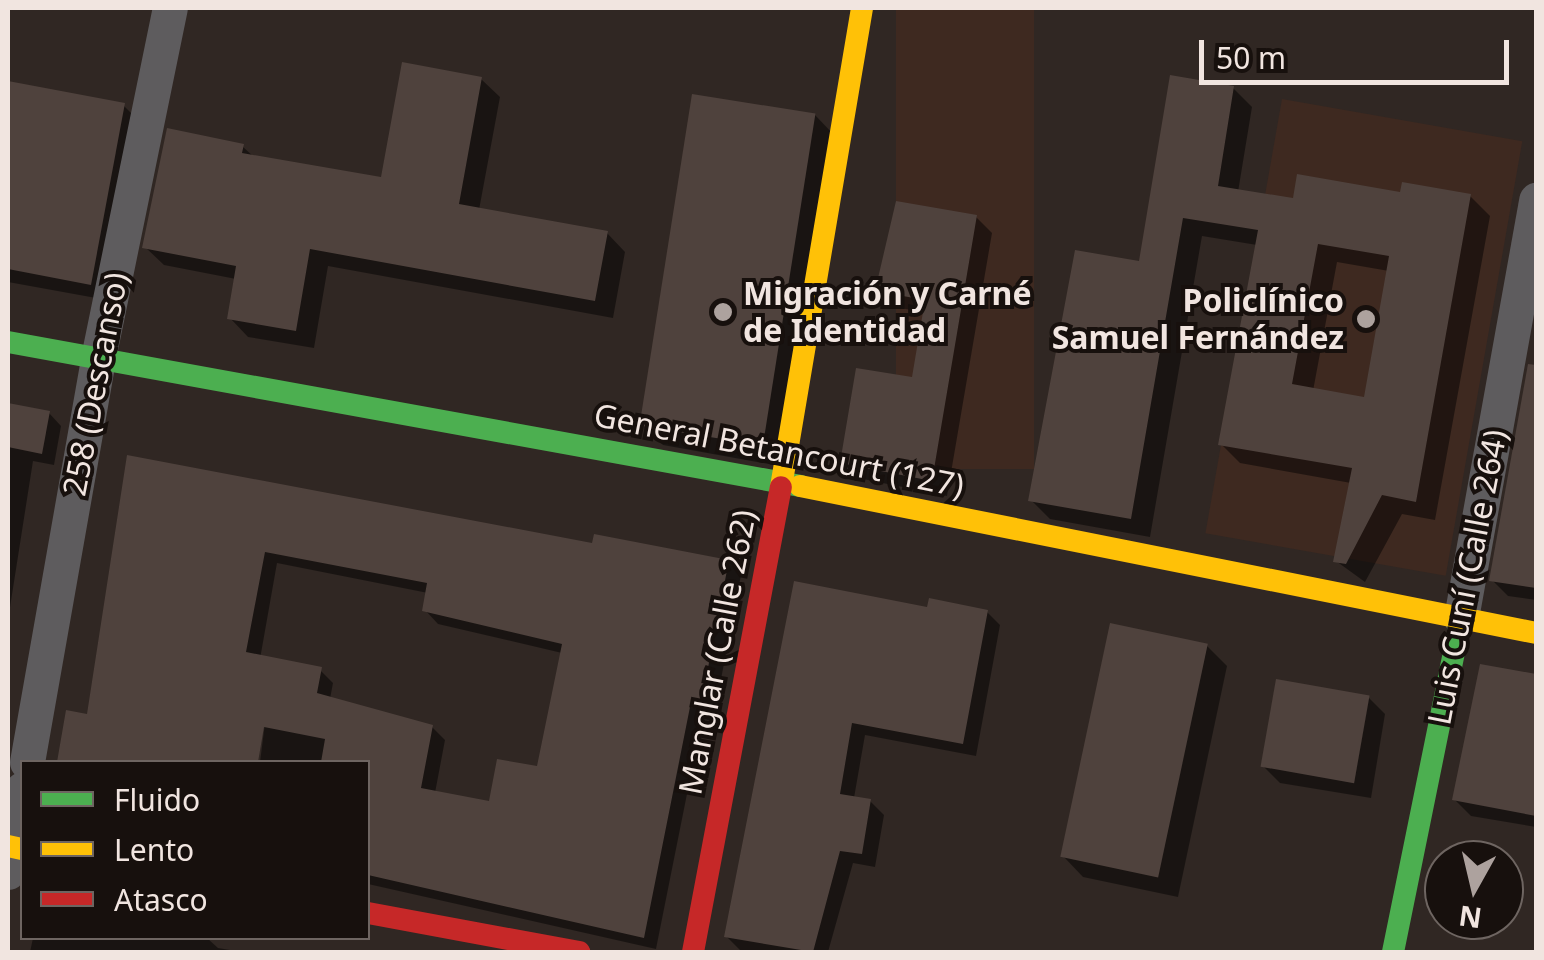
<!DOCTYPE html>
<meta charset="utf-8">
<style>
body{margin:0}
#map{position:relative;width:1544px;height:960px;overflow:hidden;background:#302723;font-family:"Noto Sans",sans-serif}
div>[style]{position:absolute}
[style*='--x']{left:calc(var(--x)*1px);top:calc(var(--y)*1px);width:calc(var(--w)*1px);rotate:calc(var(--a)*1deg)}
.built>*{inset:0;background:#3e2920;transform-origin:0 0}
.shadow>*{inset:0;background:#0007}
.building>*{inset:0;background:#4f423d;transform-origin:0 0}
.street>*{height:35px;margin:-17.5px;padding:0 17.5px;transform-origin:17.5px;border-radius:17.5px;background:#5e5c5e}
.fast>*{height:22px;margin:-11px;padding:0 11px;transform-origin:11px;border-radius:11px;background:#4caf50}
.slow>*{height:22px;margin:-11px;padding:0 11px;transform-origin:11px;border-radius:11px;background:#ffc107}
.jam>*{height:22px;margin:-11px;padding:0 11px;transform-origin:11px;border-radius:11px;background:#c62828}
.dots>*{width:28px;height:28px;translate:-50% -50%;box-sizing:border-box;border:5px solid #17100d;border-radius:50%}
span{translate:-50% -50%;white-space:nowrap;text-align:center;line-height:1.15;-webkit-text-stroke:8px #17100d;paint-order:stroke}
.poi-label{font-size:32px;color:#f1e5e0;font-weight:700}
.left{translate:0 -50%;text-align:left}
.right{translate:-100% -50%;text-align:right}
.street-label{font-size:32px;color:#f1e5e0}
.frame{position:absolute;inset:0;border:10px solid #f1e5e0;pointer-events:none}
.legend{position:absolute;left:20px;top:760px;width:350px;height:180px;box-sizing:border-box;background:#17100d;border:2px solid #6e6561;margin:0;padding:12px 18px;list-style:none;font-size:30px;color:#f1e5e0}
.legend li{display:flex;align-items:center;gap:20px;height:50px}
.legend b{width:50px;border:2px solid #6e6561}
.north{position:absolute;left:1424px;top:840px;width:100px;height:100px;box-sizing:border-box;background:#17100d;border:2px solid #6e6561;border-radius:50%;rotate:188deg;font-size:28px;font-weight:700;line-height:40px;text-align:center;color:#f1e5e0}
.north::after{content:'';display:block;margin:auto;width:35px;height:45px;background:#ada29e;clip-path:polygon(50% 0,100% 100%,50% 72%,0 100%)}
.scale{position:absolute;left:1199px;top:40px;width:310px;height:45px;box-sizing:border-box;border:5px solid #f1e5e0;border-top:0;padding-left:12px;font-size:30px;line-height:35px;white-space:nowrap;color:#f1e5e0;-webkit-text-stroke:8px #17100d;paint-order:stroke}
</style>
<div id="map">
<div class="built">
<i style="left:896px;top:8px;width:138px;height:461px"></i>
<i style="left:1282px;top:99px;width:244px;height:441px;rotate:10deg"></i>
</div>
<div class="shadow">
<i style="clip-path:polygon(481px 79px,500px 97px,479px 210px,607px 233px,625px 252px,613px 318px,328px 266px,314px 348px,248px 337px,230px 318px,236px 279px,164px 265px,145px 247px,242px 146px,254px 157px,383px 179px)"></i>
<i style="clip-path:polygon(8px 83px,123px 105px,139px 121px,107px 300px,8px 282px)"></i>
<i style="clip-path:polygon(evenodd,1233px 88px,1252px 107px,1238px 192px,1295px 201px,1470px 196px,1490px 216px,1435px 520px,1402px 514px,1365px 582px,1336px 561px,1351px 483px,1240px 463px,1221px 444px,1257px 245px,1202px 236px,1150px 537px,1050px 519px,1031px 500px,1233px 88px,1337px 262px,1389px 271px,1366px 400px,1313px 391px,1337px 262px)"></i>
<i style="clip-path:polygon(815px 115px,835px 136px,780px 466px,663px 445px,642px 425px)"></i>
<i style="clip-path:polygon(976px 217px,992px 233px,947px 496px,858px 478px,842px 462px,914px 380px,925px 312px,893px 307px,877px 291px)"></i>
<i style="clip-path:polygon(1523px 405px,1536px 407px,1536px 600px,1508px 596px,1492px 580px)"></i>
<i style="clip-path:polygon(8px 406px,49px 413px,61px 426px,54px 465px,33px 461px,8px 620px)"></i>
<i style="clip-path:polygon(129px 458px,594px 546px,728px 562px,741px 575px,713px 721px,702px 719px,656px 949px,368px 884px,368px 762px,260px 762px,273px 660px,320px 670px,333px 683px,330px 699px,432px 727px,445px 740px,435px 793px,491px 804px,539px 769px,562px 653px,438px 624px,425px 610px,428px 593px,277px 563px,257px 676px,223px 671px,210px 762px,59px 762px,68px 713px,89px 717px)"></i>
<i style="clip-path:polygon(796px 584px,929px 610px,987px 612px,1000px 625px,976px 756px,865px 735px,854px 798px,870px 801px,884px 815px,875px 867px,853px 863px,828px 952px,756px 952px,740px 950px,726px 936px)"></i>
<i style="clip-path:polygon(1207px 646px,1227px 666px,1178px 897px,1083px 877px,1063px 856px)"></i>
<i style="clip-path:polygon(1482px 667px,1536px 677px,1536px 827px,1471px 816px,1455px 800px)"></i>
<i style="clip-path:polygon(1369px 698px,1385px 714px,1371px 798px,1280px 783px,1264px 767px)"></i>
<i style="clip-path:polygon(33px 938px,207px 938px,218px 948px,242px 952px,30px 952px)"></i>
</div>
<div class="building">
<i style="clip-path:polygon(402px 62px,482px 77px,459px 204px,608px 231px,595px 301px,310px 249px,296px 331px,227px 319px,236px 266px,142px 248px,167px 128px,244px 144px,242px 153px,381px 177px)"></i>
<i style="clip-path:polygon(evenodd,1170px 75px,1234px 86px,1218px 186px,1293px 198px,1297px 174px,1400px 192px,1402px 182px,1471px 194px,1416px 502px,1382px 495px,1346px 564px,1333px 562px,1352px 468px,1218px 445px,1258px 230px,1183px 218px,1131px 519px,1028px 501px,1075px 250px,1139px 261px,1170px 75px,1318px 244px,1389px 256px,1364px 397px,1292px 384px,1318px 244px)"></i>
<i style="clip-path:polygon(8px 81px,125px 103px,91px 285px,8px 269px)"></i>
<i style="left:692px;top:94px;width:125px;height:336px;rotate:9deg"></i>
<i style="clip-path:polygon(896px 201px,977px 215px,932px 481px,840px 463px,856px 368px,912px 377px,925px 300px,875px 291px)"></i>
<i style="clip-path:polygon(1528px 364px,1536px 365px,1536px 588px,1489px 581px)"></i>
<i style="clip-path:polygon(8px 403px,50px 411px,42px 454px,8px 447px)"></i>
<i style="clip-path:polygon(evenodd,127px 455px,592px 543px,594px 534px,729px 560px,700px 709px,690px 707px,644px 938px,368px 875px,368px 762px,321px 762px,325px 739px,264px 727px,258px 762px,57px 762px,66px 710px,87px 714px,127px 455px,265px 552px,427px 583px,422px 611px,562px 644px,537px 766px,497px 759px,489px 801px,421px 788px,433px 725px,317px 693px,322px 667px,246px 652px,265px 552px)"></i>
<i style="clip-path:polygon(794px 581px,927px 607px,929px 598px,988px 610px,963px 744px,852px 723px,840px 794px,871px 799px,862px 854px,840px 851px,813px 952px,724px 937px)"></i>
<i style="left:1110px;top:623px;width:100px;height:239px;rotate:12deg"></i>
<i style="clip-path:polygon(1480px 664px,1536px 674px,1536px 816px,1452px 800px)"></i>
<i style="left:1276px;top:679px;width:95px;height:89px;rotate:10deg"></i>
</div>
<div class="street">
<i style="--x:1461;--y:618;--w:425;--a:-79.8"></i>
<i style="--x:27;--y:762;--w:410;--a:-80"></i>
<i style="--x:98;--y:358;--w:357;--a:-78.4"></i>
<i style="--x:8;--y:872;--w:84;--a:-80.4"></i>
</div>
<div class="fast">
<i style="--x:8;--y:342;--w:805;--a:10.3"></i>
<i style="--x:1393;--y:952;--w:341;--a:-78.5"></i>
</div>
<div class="slow">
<i style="--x:800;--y:486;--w:751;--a:11.29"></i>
<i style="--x:781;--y:487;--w:486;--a:-80.4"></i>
<i style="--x:8;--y:846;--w:14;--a:12"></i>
</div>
<div class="jam">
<i style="--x:368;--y:913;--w:215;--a:10.5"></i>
<i style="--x:693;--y:952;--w:473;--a:-79.3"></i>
</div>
<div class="dots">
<i style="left:723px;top:312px;background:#ada29e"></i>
<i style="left:1366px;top:319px;background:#ada29e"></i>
</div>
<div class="poi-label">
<span class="left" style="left:743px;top:312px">Migración y Carné<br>de Identidad</span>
<span class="right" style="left:1344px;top:319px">Policlínico<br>Samuel Fernández</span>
</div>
<div class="street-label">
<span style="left:95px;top:384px;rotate:-79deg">258 (Descanso)</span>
<span style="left:779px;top:450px;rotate:11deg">General Betancourt (127)</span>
<span style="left:1467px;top:577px;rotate:-79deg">Luis Cuní (Calle 264)</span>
<span style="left:717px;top:652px;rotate:-79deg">Manglar (Calle 262)</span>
</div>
<div class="frame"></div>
<ul class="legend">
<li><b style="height:12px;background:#4caf50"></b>Fluido</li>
<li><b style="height:12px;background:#ffc107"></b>Lento</li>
<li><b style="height:12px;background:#c62828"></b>Atasco</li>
</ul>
<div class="north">N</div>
<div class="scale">50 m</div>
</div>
